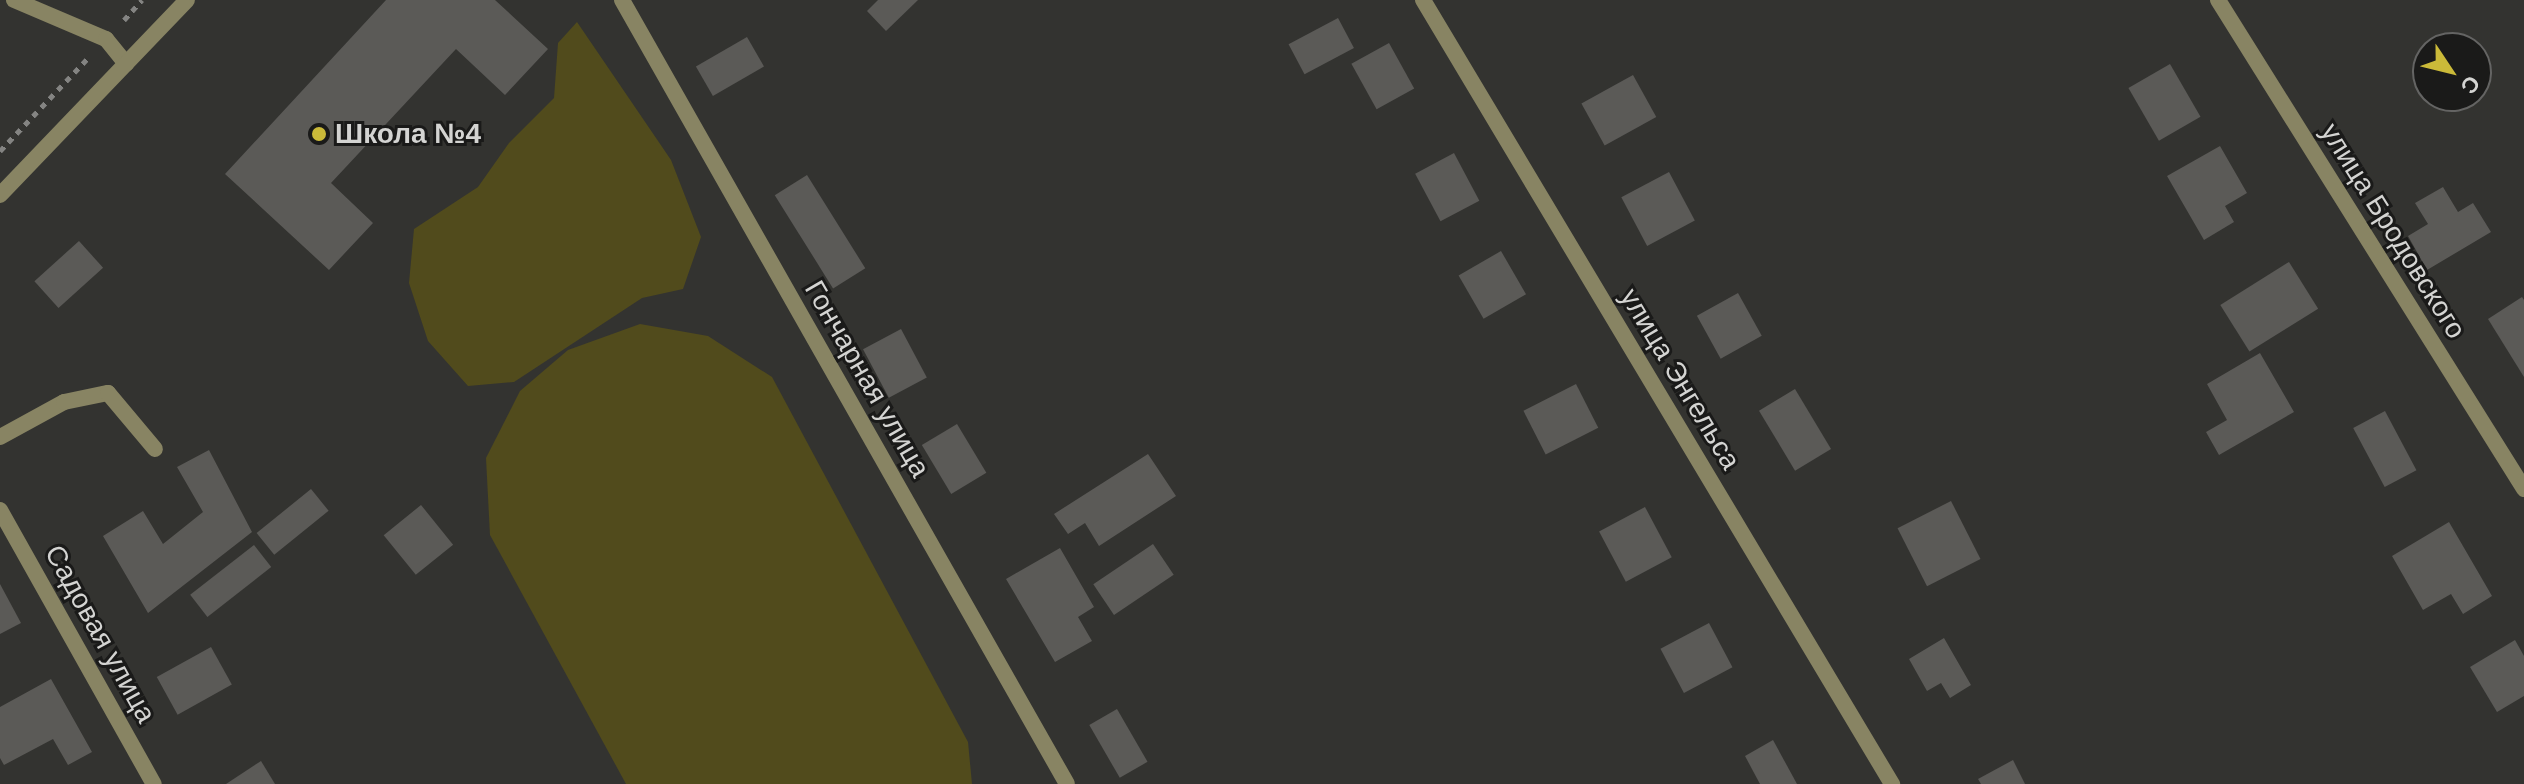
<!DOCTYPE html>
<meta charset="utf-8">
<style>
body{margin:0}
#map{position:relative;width:2524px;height:784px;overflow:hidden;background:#333330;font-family:Helvetica,sans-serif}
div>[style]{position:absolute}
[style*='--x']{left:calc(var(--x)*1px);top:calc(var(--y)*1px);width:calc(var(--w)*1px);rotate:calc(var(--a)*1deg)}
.green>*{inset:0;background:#514b1c}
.building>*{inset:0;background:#5b5a57;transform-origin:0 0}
.path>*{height:5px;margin-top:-2.5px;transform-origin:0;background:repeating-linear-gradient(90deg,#848482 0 6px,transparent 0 12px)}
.service>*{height:16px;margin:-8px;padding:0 8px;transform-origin:8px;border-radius:8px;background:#888463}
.minor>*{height:16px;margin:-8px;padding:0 8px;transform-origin:8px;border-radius:8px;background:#888463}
.tertiary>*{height:16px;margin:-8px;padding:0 8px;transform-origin:8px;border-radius:8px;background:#888463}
.dots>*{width:22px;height:22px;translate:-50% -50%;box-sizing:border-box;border:4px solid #1a1a19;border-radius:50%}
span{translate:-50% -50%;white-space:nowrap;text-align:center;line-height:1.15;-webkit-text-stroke:6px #1a1a19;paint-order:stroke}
.poi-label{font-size:28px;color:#d4d4d2;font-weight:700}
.left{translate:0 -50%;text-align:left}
.street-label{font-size:28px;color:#d4d4d2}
.north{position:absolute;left:2412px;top:32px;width:80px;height:80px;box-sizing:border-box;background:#1a1a19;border:2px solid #646463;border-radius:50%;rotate:125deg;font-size:22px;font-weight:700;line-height:32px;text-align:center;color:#d4d4d2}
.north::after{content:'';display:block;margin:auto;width:28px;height:36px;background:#cbba39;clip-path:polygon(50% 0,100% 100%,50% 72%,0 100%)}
</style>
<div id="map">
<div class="green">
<i style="clip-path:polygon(577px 22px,671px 160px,701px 237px,683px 289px,642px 298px,514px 382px,468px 386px,428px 341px,409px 283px,414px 229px,478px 187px,509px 143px,554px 98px,558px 43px)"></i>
<i style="clip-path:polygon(640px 324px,708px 336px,772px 377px,968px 742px,972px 784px,626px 784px,490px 535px,486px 458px,520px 391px,568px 350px)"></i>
</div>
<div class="building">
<i style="clip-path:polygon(386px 0,495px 0,548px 49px,505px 95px,456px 49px,331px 183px,373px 223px,329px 270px,225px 174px)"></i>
<i style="clip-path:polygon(878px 0,918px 0,886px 31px,867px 11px)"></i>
<i style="left:1338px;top:18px;width:34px;height:56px;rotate:62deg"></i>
<i style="left:747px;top:37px;width:34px;height:59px;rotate:60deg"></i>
<i style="left:1389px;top:43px;width:52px;height:43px;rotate:61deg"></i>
<i style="left:2170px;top:64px;width:61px;height:48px;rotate:60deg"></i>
<i style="left:1633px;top:75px;width:48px;height:59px;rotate:61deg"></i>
<i style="clip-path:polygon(2220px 146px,2247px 193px,2225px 206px,2234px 222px,2204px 240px,2167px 176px)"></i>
<i style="left:1454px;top:153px;width:54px;height:44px;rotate:62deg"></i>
<i style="left:1669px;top:172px;width:55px;height:54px;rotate:62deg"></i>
<i style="left:807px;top:175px;width:110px;height:38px;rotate:58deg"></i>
<i style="clip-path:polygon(2443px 187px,2458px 212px,2473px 203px,2491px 232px,2427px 270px,2408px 236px,2428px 224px,2415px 203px)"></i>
<i style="left:79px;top:241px;width:36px;height:60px;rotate:48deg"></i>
<i style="left:1501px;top:251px;width:50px;height:49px;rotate:60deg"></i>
<i style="left:2289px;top:262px;width:55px;height:81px;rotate:58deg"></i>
<i style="left:1738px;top:293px;width:49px;height:47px;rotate:61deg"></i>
<i style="clip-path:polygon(2522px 297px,2524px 300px,2524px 377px,2488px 319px)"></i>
<i style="left:901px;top:329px;width:55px;height:43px;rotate:62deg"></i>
<i style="clip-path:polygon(2260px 353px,2294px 412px,2219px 455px,2206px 432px,2227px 420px,2207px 384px)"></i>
<i style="left:1576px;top:384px;width:49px;height:59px;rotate:63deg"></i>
<i style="left:1795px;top:389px;width:70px;height:42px;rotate:59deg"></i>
<i style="left:2385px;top:411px;width:67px;height:36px;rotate:62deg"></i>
<i style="left:957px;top:424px;width:57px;height:41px;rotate:59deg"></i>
<i style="clip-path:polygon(209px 450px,252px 532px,148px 613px,103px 536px,143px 511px,163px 544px,203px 512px,177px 467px)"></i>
<i style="clip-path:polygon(1148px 454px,1176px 496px,1099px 546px,1085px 523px,1068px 534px,1054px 514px)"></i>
<i style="left:311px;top:489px;width:28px;height:70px;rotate:51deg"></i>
<i style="left:1951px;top:501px;width:65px;height:60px;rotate:63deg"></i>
<i style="left:421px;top:505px;width:51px;height:48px;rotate:51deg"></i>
<i style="left:1645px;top:507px;width:57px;height:52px;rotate:62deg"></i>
<i style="clip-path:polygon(2449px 522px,2492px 596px,2463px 614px,2451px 594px,2423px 610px,2392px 556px)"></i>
<i style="left:1153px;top:544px;width:37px;height:72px;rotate:56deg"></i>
<i style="left:254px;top:545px;width:28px;height:81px;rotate:52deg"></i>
<i style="clip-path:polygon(1060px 548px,1094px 607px,1078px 617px,1092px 641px,1055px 662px,1006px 579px)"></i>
<i style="clip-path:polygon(0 584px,21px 623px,0 634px)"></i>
<i style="left:1709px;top:623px;width:50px;height:55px;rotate:62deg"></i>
<i style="clip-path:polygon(1944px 638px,1971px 685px,1950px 698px,1941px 683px,1927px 691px,1909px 659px)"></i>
<i style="clip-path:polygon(2515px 640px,2524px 656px,2524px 696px,2497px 712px,2470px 667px)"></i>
<i style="left:211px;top:647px;width:43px;height:62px;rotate:61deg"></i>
<i style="clip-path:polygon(51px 679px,92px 752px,68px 765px,53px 739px,4px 765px,0 758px,0 707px)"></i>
<i style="left:1117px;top:709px;width:61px;height:32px;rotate:60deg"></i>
<i style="clip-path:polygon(1773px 740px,1797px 784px,1760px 784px,1745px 756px)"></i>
<i style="clip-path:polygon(2013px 760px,2025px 784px,1981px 784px,1978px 779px)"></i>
<i style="clip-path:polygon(261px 761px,275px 784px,226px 784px)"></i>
</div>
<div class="path">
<i style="--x:124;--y:20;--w:27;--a:-48"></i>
<i style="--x:0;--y:151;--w:127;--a:-46.6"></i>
</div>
<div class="service">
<i style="--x:0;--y:437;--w:73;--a:-28.7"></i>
<i style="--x:64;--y:402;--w:45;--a:-11.6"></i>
<i style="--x:108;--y:393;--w:73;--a:50"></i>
</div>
<div class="minor">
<i style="--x:622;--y:0;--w:901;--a:60.42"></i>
<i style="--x:1423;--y:0;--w:914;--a:59.11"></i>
<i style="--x:2218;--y:0;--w:577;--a:57.96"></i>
<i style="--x:0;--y:510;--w:314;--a:60.7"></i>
</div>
<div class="tertiary">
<i style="--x:14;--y:0;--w:100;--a:23"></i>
<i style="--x:106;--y:39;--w:32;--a:51"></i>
<i style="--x:0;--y:195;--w:270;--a:-46.2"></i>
</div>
<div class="dots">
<i style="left:319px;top:134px;background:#cbba39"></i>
</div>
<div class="poi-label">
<span class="left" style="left:335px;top:134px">Школа №4</span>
</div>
<div class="street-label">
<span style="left:2393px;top:231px;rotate:58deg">улица Бродовского</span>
<span style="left:867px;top:379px;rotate:60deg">Гончарная улица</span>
<span style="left:1680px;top:379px;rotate:59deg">улица Энгельса</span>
<span style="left:100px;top:634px;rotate:61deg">Садовая улица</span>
</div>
<div class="north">С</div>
</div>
